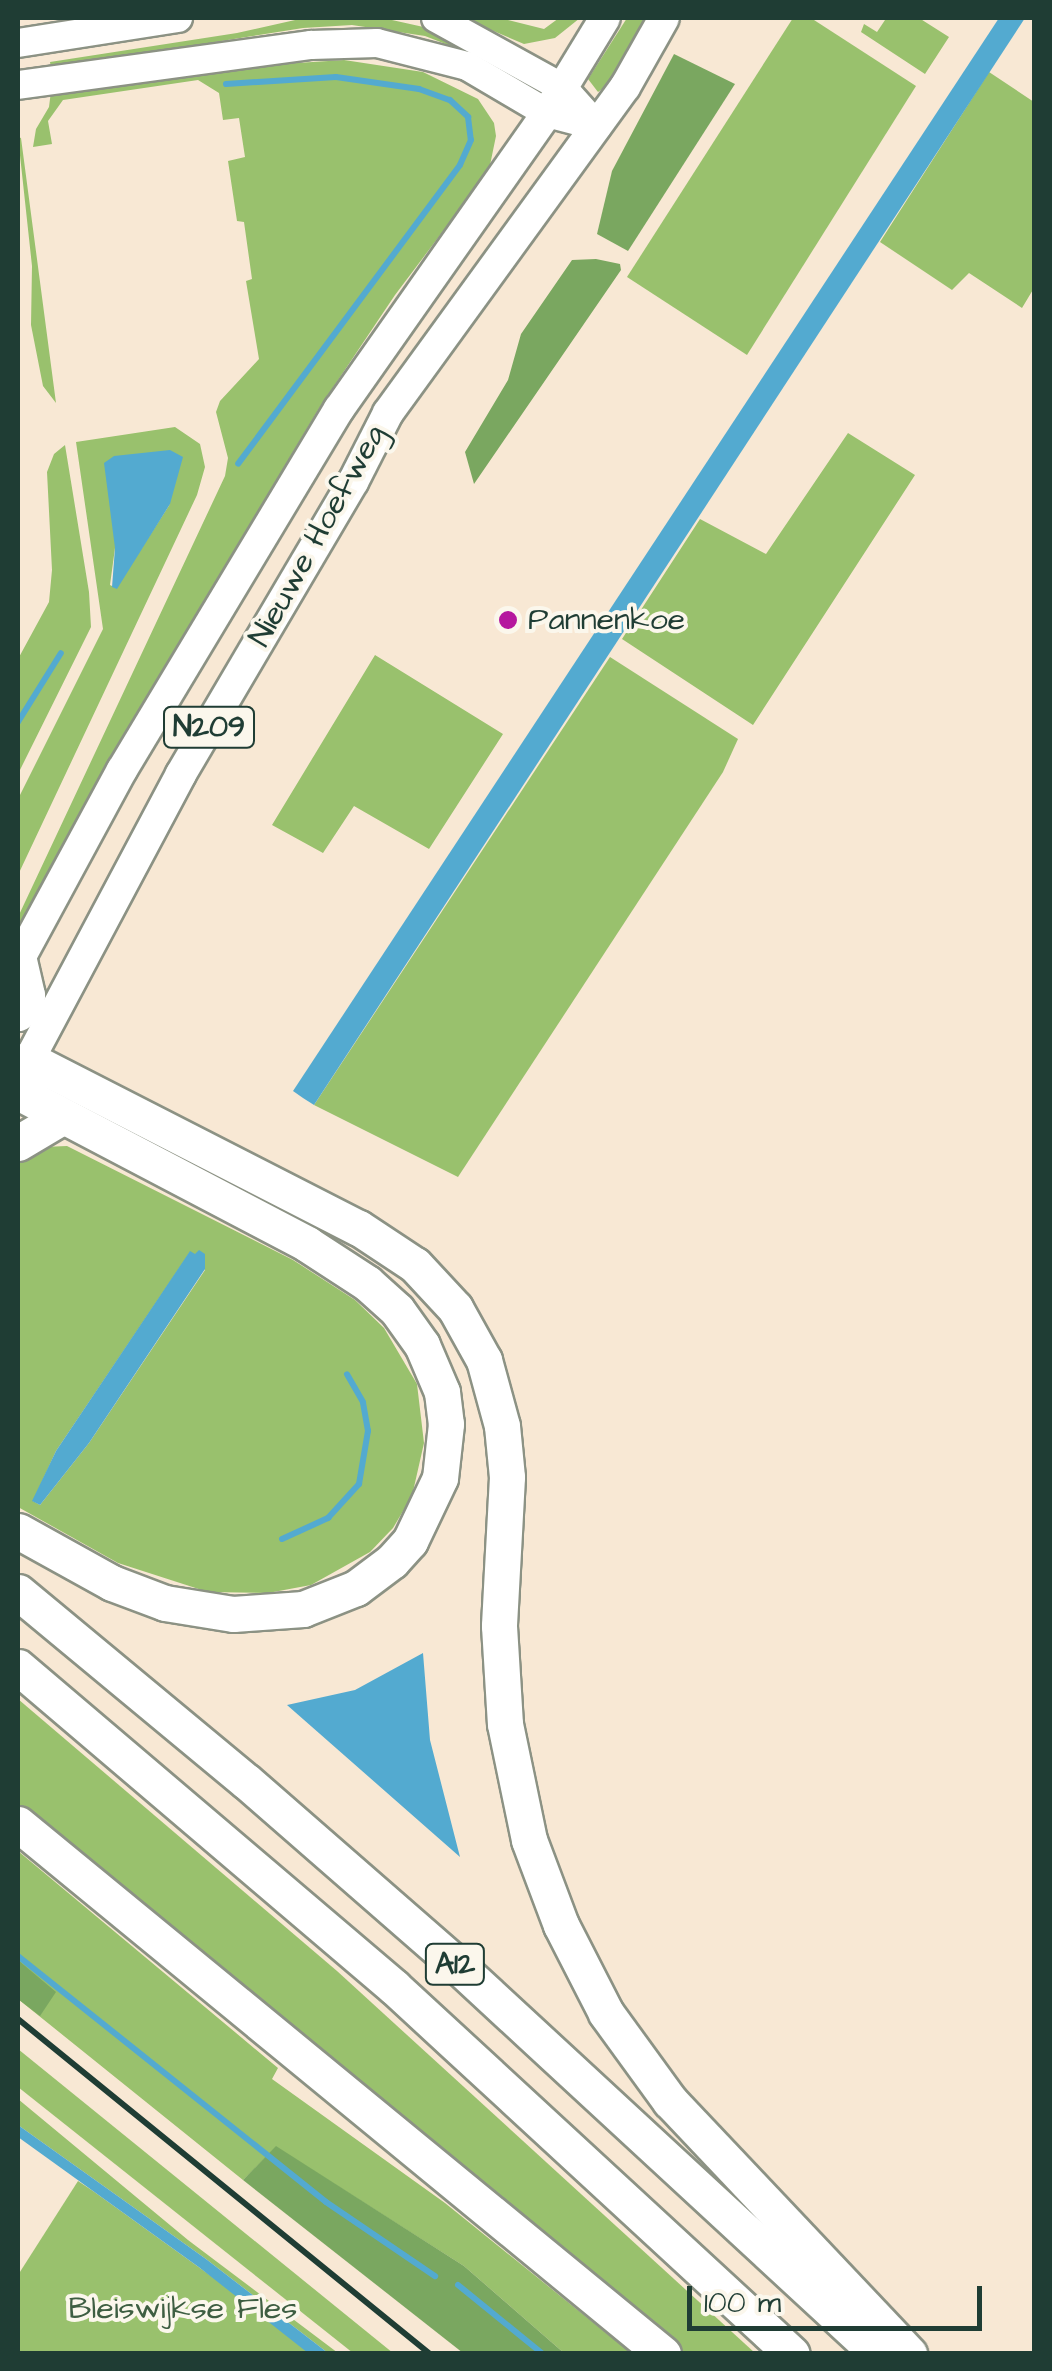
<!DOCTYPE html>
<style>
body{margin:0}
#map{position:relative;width:1052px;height:2371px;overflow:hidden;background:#f8e8d4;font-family:"Architects Daughter",sans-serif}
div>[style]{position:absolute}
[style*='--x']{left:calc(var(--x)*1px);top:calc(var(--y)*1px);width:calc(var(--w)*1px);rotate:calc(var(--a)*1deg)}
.green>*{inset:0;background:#99c16d}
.forest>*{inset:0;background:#7aa760}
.water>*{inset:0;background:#53aad0}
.stream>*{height:6px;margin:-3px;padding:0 3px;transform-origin:3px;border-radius:3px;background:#53aad0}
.roads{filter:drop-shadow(2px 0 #8c9284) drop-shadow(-2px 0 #8c9284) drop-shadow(0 2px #8c9284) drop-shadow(0 -2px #8c9284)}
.secondary>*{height:28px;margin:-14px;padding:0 14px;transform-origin:14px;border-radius:14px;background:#fff}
.primary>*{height:30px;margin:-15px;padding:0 15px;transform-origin:15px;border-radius:15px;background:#fff}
.highway>*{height:35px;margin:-17.5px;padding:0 17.5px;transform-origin:17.5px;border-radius:17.5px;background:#fff}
.rail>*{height:6px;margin:-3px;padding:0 3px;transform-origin:3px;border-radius:3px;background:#1f3d34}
.dots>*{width:28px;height:28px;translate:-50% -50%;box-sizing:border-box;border:5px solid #fbf7ec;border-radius:50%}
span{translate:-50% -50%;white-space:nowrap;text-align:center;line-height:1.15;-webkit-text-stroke:8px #fbf7ec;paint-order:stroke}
.shield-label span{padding:2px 8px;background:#fbf7ec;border:2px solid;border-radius:8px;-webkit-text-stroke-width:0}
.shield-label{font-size:30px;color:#1f3d34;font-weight:700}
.street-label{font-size:32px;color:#1f3d34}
.poi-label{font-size:32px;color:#1f3d34}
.left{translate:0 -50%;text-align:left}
.park-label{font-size:32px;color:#3e5e42}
.frame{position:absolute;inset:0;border:20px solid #1f3d34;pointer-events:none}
.scale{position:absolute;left:687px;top:2286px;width:295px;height:45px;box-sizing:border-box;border:5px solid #1f3d34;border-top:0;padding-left:12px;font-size:30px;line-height:35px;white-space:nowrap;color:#1f3d34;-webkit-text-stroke:8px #fbf7ec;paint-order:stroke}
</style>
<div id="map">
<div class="green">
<i style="clip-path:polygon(304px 18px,383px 18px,428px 28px,535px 83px,531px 87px,479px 57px,425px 36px,352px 25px,303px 28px,51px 68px,50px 62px,237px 33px)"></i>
<i style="clip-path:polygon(463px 18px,500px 18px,544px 29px,559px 18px,580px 18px,555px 38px,524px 44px)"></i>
<i style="clip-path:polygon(627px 18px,650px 18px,615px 80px,598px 92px,588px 79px)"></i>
<i style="clip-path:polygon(793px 18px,814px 20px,916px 86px,747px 355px,627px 277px)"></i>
<i style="clip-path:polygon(882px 18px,919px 18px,949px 37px,925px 74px,861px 32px,864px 24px,877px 32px,885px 20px)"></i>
<i style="clip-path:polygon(344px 60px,423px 72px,478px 99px,494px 123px,496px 136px,489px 170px,395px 295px,318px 410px,99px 779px,18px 928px,18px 917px,225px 476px,228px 458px,216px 412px,220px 401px,259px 359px,246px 281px,252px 279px,244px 222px,237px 221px,228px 161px,245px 157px,239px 118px,223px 120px,219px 93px,198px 80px,63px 100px,48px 121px,52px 144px,33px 147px,36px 129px,49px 107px,51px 91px,216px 68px)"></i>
<i style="clip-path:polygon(989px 72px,1034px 102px,1034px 288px,1022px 308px,969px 273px,952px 290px,880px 242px)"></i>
<i style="clip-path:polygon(18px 137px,21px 138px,56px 403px,43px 386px,31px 325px,32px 266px)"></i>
<i style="clip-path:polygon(evenodd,175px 427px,200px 444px,205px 467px,197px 495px,18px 875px,18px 799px,103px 629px,76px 442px,175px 427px,170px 504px,116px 588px,110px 585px,115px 548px,170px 504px)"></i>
<i style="clip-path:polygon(848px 433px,915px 475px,753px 725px,622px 639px,700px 519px,766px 554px)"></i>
<i style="clip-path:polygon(65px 445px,89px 592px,91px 627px,18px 774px,18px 659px,49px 602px,52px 570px,47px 472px,54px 454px)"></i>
<i style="clip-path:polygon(375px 655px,503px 734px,429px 849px,354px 806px,323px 853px,272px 825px)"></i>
<i style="clip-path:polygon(610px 657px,738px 739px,723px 772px,458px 1177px,314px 1105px)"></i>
<i style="clip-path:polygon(evenodd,67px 1146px,293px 1260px,355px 1300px,384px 1328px,417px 1384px,424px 1443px,412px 1496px,393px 1528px,370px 1552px,311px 1585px,268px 1593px,208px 1592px,118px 1563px,18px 1507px,18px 1163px,43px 1147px,67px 1146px,190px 1252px,205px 1270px,89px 1443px,40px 1505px,33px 1501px,56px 1451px,190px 1252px)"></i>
<i style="clip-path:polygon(18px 1699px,337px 1971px,755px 2353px,681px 2353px,18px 1808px)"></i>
<i style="clip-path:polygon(18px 1851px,278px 2068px,272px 2079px,445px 2203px,631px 2353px,564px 2353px,464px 2266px,276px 2147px,243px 2180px,18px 1999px)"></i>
<i style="clip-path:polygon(18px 2049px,393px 2353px,353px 2353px,18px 2087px)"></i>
<i style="clip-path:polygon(18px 2099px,188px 2240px,338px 2353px,328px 2353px,206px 2259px,18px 2125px)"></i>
<i style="clip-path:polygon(78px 2181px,93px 2191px,318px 2353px,18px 2353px,18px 2275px)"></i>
</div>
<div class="forest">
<i style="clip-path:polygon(674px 54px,735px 84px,628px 251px,597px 234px,612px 171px)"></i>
<i style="clip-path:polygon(596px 259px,620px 264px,621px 270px,474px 484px,465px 452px,508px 380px,521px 334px,572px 260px)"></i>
<i style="clip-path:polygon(18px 1960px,56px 1992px,40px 2016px,18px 1999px)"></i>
<i style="clip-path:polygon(276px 2146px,464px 2266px,564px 2353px,463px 2353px,243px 2180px)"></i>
</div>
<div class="water">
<i style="clip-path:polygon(999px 18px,1025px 18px,314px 1105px,303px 1098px,293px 1091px)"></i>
<i style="clip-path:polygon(170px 450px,183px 457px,170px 504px,117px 589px,112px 587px,115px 548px,104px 463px,114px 456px)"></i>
<i style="clip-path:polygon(199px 1250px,205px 1254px,205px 1269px,89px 1443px,40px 1505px,32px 1501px,56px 1451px,190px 1251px,195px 1254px)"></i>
<i style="clip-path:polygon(423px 1653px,430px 1740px,460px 1857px,287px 1705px,355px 1690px)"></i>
<i style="clip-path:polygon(18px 2125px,206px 2259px,328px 2353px,308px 2353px,200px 2268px,18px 2137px)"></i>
</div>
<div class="stream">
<i style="--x:226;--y:84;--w:110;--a:-3.6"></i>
<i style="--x:336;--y:77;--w:84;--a:8.2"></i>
<i style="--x:419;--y:89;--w:33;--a:20"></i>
<i style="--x:450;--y:100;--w:25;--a:43"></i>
<i style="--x:468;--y:117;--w:23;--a:83"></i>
<i style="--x:471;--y:140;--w:27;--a:114"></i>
<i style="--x:460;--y:165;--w:372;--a:126.6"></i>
<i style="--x:18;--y:722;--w:81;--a:-58.1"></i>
<i style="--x:282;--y:1539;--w:51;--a:-24.5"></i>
<i style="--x:328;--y:1518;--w:46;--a:-47.6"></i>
<i style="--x:359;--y:1484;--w:54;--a:-80.4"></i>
<i style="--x:368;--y:1431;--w:29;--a:-100"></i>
<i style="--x:363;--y:1402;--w:32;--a:-120"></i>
<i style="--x:18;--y:1956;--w:394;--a:38.6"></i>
<i style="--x:326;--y:2202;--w:132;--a:34.2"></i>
<i style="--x:458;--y:2285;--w:109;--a:39.1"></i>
</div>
<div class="roads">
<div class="secondary">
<i style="--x:436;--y:18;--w:145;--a:28.9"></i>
<i style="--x:563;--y:88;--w:51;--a:48.2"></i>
<i style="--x:18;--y:43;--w:162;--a:-8.9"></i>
<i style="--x:18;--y:85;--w:296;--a:-7.8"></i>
<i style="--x:311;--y:45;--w:66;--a:-1.7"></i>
<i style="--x:377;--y:43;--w:93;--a:14.3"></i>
<i style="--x:467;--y:66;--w:93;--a:30.4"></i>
<i style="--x:547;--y:113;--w:52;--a:14.6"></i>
</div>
<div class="primary">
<i style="--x:18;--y:962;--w:218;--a:-61.6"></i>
<i style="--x:122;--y:770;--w:421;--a:-59"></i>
<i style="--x:339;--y:409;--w:362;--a:-54.9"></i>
<i style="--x:547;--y:113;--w:111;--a:-58.6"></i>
<i style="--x:20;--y:1077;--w:343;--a:-62"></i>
<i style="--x:181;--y:774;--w:339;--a:-59.5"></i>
<i style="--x:353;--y:482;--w:77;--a:-63.1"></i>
<i style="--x:388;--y:413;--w:403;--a:-54"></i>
<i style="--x:625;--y:87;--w:79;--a:-60.5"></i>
</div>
<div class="highway">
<i style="--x:18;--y:1013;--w:20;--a:-63"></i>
<i style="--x:27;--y:995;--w:36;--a:-103"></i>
<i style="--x:18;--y:1062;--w:12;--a:-9"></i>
<i style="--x:30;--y:1060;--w:369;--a:27.1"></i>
<i style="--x:359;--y:1228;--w:67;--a:33.5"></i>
<i style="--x:415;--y:1265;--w:59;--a:47.1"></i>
<i style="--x:455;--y:1308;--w:60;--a:60.9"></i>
<i style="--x:484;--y:1360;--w:68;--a:74.7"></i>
<i style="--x:502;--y:1426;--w:51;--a:84.4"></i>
<i style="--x:507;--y:1477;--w:149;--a:93.1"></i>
<i style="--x:499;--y:1626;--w:98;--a:86.5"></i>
<i style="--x:505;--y:1724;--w:118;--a:78.3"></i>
<i style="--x:529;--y:1840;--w:91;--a:69.4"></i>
<i style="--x:561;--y:1925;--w:99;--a:62.9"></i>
<i style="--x:606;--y:2013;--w:109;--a:54"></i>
<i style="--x:670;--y:2101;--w:348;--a:46.6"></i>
<i style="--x:18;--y:1092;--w:327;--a:27.7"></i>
<i style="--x:307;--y:1244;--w:72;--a:33"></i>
<i style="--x:367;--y:1283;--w:40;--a:42"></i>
<i style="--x:397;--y:1310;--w:43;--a:54.5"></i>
<i style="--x:422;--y:1345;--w:51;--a:66.9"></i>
<i style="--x:442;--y:1392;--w:32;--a:83"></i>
<i style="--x:446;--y:1424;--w:54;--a:96.3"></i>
<i style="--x:440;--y:1478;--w:70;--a:115.5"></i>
<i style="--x:410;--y:1541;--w:27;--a:132"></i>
<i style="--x:392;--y:1561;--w:45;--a:143.1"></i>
<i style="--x:356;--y:1588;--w:57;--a:158.4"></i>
<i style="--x:303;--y:1609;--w:70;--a:175.9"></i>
<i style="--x:233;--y:1614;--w:69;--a:-170.8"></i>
<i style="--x:165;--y:1603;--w:57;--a:-159.3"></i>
<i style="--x:112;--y:1583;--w:107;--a:-151"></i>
<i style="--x:18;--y:1143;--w:49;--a:-30.8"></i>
<i style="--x:18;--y:1592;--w:296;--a:39.7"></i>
<i style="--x:246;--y:1781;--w:281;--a:41.1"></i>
<i style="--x:458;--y:1966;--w:572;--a:42.73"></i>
<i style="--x:18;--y:1667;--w:494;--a:40.4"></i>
<i style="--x:394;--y:1987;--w:541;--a:42.68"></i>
<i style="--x:18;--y:1824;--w:835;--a:39.41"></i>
</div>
</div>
<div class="rail">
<i style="--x:18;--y:2019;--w:531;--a:39.11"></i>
</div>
<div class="dots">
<i style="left:508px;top:620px;background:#b5179e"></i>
</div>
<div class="shield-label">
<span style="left:209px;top:727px">N209</span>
<span style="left:455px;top:1964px">A12</span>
</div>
<div class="street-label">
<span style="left:318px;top:536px;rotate:-61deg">Nieuwe Hoefweg</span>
</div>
<div class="poi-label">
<span class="left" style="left:528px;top:620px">Pannenkoe</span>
</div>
<div class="park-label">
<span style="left:183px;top:2309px">Bleiswijkse Fles</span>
</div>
<div class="frame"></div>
<div class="scale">100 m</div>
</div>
